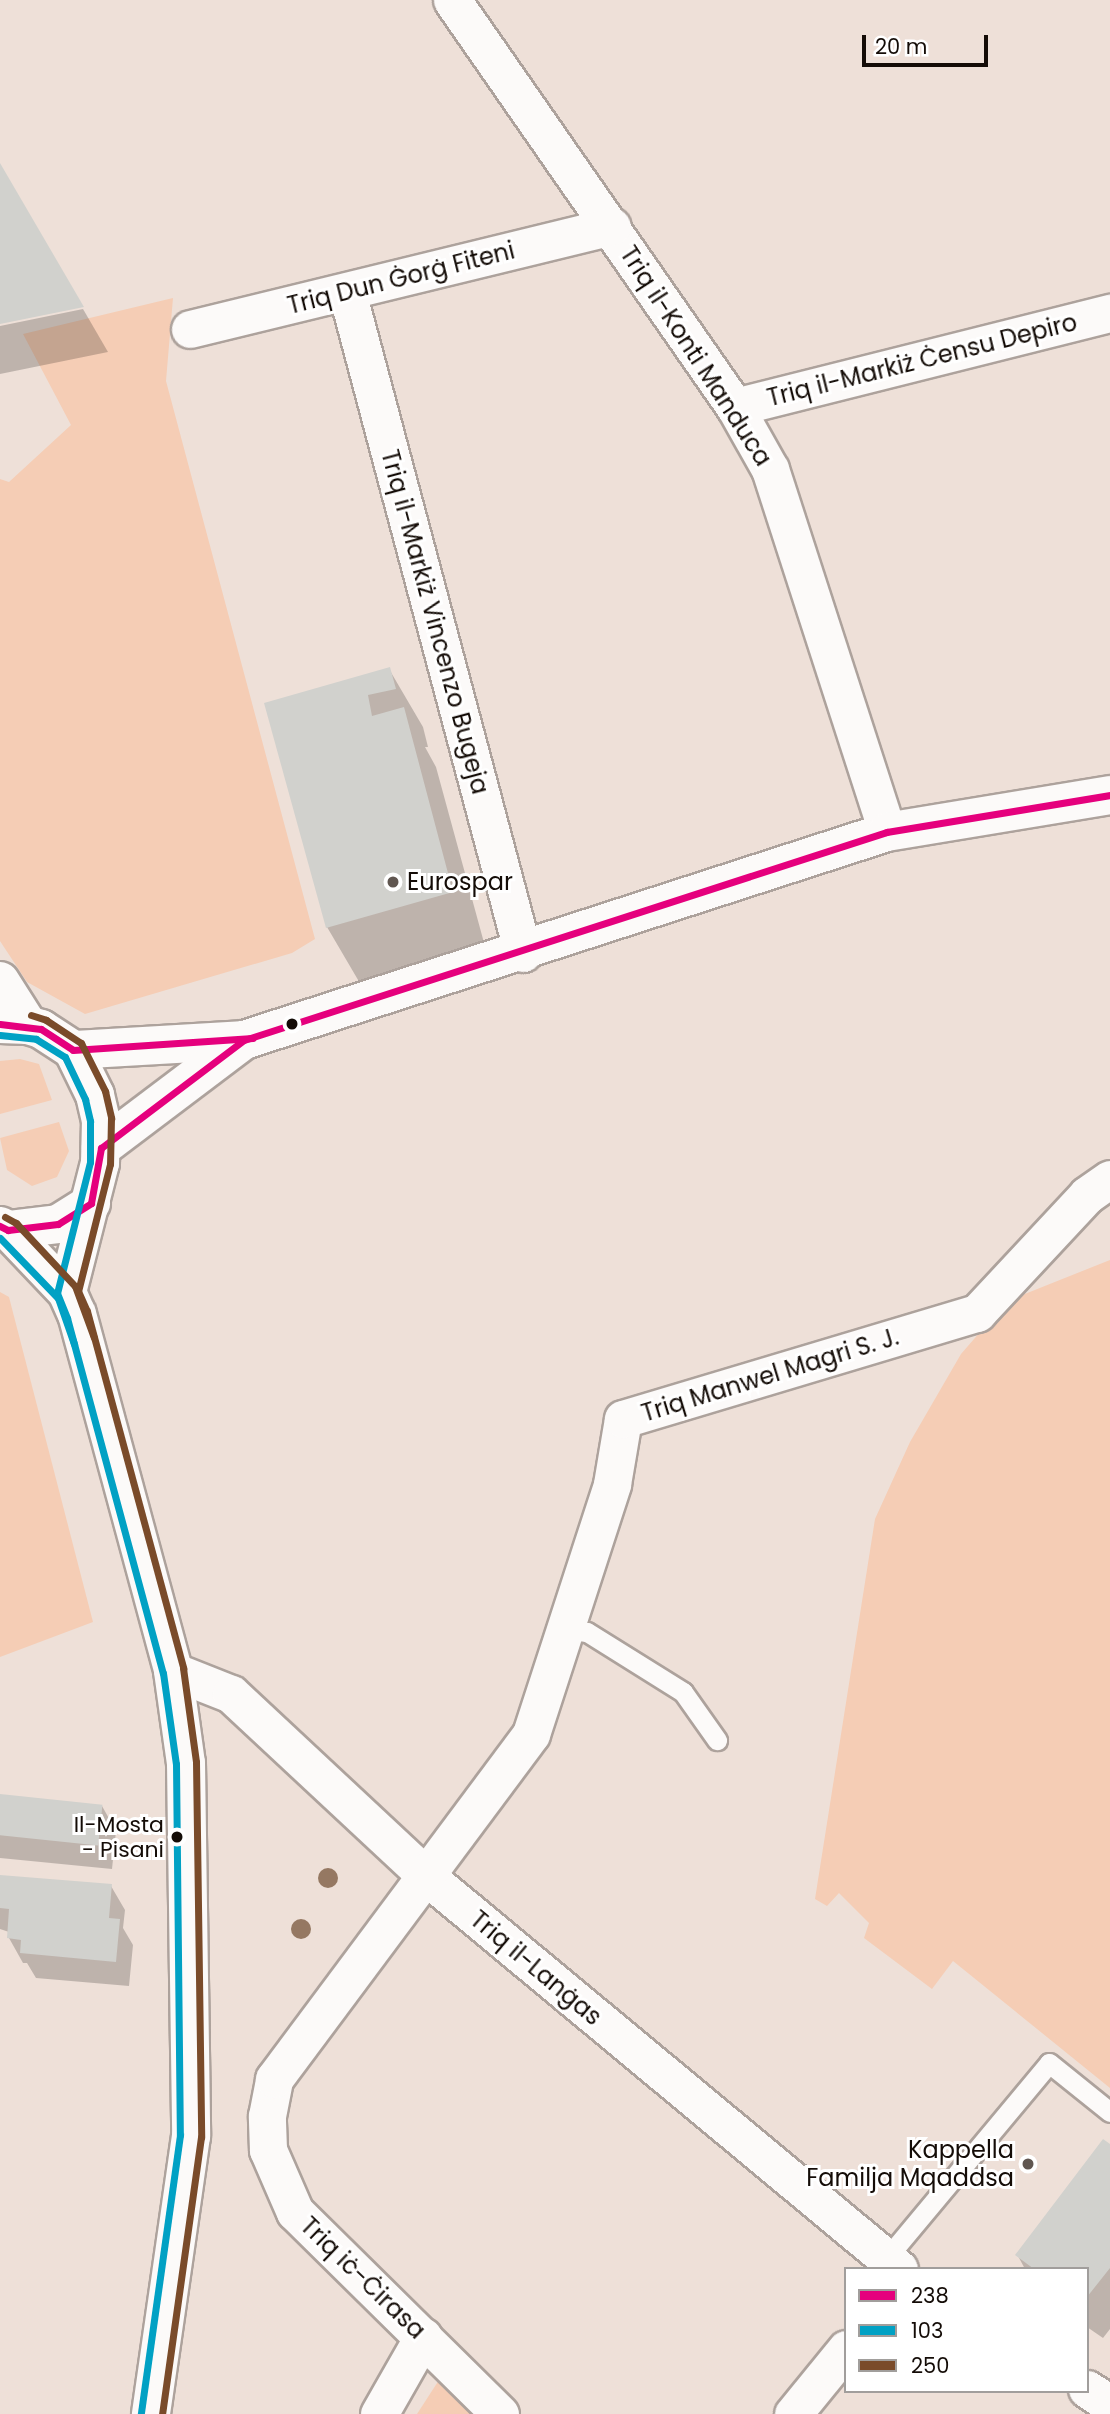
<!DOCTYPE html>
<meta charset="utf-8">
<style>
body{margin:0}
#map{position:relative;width:1110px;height:2414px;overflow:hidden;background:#eee0d8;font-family:Poppins,sans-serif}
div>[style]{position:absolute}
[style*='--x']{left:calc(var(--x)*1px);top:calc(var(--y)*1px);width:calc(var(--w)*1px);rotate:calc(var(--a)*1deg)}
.green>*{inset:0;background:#f5cdb5}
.shadow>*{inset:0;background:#0003}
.building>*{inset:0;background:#d1d1cd;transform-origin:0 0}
.roads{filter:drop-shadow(2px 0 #ada29c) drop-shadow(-2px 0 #ada29c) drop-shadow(0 2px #ada29c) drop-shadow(0 -2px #ada29c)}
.service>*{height:19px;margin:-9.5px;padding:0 9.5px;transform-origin:9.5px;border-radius:9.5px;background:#fcfaf9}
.minor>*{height:37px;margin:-18.5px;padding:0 18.5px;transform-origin:18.5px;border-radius:18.5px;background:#fcfaf9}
.tertiary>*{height:38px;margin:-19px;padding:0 19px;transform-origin:19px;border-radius:19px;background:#fcfaf9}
.bus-1>*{height:7px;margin:-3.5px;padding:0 3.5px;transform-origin:3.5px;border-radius:3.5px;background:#e5007d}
.bus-2>*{height:7px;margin:-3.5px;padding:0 3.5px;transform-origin:3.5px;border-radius:3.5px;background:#01a1c4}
.bus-3>*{height:7px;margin:-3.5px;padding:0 3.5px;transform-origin:3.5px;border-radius:3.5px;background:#7a4b2a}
.trees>*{width:20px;height:20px;margin:-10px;border-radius:50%;background:#957862}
.dots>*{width:19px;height:19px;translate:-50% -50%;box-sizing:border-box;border:4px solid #fff;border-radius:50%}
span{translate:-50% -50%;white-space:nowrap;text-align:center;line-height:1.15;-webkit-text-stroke:6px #fff;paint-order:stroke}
.bus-label{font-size:22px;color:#140c07}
.right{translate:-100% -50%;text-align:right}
.street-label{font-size:24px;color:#140c07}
.poi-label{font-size:24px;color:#140c07}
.left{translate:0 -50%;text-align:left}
.legend{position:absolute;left:844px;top:2267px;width:245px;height:126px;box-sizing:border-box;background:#fff;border:2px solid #a19e9c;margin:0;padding:9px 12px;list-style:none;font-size:21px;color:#140c07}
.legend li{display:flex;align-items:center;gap:14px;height:35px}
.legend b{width:35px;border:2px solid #a19e9c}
.scale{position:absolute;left:862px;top:35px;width:126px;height:32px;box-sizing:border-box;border:4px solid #140c07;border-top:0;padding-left:9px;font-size:21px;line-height:24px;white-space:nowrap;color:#140c07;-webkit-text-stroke:5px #fff;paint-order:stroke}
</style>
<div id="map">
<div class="green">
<i style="clip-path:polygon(173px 298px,166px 381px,315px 939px,292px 953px,85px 1014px,27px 982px,0 941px,0 479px,9px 482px,71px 425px,23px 334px)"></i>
<i style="clip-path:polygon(20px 1059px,39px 1064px,52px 1100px,0 1114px,0 1061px)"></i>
<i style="clip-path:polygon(59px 1122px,69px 1151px,57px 1177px,32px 1186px,7px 1170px,0 1138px)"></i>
<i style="clip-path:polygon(1110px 1260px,1110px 2088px,953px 1961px,932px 1989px,864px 1938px,869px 1923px,839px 1893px,827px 1906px,815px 1899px,875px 1519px,910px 1442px,961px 1354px,1007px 1301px)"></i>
<i style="clip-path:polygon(0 1292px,9px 1297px,93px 1622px,0 1657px)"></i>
<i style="clip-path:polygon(439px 2380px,471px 2414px,417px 2414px)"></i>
</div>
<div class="shadow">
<i style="clip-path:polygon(83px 309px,108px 352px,0 374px,0 326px)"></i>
<i style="clip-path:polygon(389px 669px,423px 727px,428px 747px,425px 747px,436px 767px,486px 950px,361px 985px,327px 927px,267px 704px)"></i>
<i style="clip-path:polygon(0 1796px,102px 1806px,116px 1831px,112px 1869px,0 1858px)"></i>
<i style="clip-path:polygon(0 1876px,111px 1886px,125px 1910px,123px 1928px,133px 1945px,129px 1986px,36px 1978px,27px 1963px,23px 1963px,9px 1938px,9px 1932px,0 1929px)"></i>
<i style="clip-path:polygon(1110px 2146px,1110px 2329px,1103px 2338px,1087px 2327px,1087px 2269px,1025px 2269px,1018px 2256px)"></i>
</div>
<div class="building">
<i style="clip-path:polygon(0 163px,84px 307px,0 324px)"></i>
<i style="clip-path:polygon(390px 667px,396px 689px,368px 695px,372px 716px,404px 707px,453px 892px,326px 928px,264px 703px)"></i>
<i style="left:0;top:1794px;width:103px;height:41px;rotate:6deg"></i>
<i style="clip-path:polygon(0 1875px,112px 1884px,109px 1918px,120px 1919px,116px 1962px,20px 1953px,21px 1940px,7px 1938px,9px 1909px,0 1908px)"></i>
<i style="clip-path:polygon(1103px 2139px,1110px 2144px,1110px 2268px,1087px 2297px,1087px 2269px,1034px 2269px,1015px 2255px)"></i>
</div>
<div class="roads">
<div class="service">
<i style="--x:565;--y:1629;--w:22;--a:8"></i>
<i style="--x:587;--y:1632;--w:113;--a:32"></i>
<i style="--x:683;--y:1692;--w:59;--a:54.7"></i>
<i style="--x:885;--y:2260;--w:256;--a:-50.2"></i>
<i style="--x:1049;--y:2063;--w:78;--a:38.8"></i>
</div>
<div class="minor">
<i style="--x:452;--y:0;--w:496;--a:55.2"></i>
<i style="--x:735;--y:407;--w:71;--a:60.6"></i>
<i style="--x:770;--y:469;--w:381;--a:72.1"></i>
<i style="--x:347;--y:292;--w:684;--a:75.09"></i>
<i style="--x:190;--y:329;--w:434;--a:-13.7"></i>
<i style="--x:735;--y:407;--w:387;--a:-14.1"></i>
<i style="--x:173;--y:1671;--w:62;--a:21.6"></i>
<i style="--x:231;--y:1694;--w:267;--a:43"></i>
<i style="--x:426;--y:1876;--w:615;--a:39.72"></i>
<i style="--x:1087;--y:2389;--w:27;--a:33"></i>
<i style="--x:379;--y:2414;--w:89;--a:-60.3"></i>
<i style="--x:500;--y:2414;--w:288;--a:-135.4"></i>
<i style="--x:295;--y:2212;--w:68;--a:-113.5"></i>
<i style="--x:268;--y:2150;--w:34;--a:-92"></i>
<i style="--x:267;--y:2116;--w:38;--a:-79"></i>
<i style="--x:274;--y:2079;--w:430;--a:-53.3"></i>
<i style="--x:531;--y:1734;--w:263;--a:-72"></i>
<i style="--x:612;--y:1484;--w:66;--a:-80.4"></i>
<i style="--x:623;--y:1419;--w:370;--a:-16.7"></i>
<i style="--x:977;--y:1313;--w:161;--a:-47"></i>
<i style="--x:1087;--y:1195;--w:28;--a:-35"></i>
<i style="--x:793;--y:2414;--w:84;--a:-50.8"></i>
</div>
<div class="tertiary">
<i style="--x:0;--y:981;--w:52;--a:57.5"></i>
<i style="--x:0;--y:1024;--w:28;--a:2"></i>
<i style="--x:28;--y:1025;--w:14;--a:17"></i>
<i style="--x:41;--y:1029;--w:38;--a:33"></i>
<i style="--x:73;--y:1050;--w:50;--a:63.9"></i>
<i style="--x:95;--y:1095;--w:26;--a:77"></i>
<i style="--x:101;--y:1120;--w:43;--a:91.3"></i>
<i style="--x:100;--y:1163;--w:133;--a:104.3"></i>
<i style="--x:73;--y:1050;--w:171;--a:-3.3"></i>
<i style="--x:244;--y:1040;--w:676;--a:-17.93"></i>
<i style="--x:887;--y:832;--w:226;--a:-9.4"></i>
<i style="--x:101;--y:1148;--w:179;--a:-37.1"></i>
<i style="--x:0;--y:1226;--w:9;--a:27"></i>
<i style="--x:8;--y:1230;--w:50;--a:-6.8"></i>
<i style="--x:58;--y:1224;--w:39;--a:-32"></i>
<i style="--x:8;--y:1230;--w:86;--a:46.4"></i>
<i style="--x:67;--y:1292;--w:24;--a:66"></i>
<i style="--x:77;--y:1314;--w:370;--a:74.9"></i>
<i style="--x:173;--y:1671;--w:93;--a:82"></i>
<i style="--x:186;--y:1763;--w:373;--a:89.2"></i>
<i style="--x:191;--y:2136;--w:281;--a:98.2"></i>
</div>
</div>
<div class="bus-1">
<i style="--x:0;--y:1024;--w:41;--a:7"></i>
<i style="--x:41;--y:1029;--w:38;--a:33"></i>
<i style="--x:73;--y:1050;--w:180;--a:-3.8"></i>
<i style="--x:101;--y:1148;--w:179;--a:-37.1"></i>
<i style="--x:244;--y:1040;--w:676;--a:-17.93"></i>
<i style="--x:887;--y:832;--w:226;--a:-9.4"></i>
<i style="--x:0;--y:1226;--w:9;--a:27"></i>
<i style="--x:8;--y:1230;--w:50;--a:-6.8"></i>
<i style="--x:58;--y:1224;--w:39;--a:-32"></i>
<i style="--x:91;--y:1203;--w:56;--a:-79.7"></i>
</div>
<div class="bus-2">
<i style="--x:0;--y:1035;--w:36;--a:6"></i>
<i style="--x:36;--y:1039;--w:34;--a:32"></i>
<i style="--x:65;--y:1057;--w:47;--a:64.5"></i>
<i style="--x:85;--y:1099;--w:23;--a:77"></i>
<i style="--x:90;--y:1121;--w:41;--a:90"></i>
<i style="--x:90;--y:1162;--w:135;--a:104.1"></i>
<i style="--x:57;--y:1293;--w:27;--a:68"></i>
<i style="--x:67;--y:1318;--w:368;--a:74.9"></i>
<i style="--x:163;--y:1673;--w:92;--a:81.9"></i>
<i style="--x:176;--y:1764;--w:371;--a:89.4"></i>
<i style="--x:180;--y:2135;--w:281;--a:98"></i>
<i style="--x:0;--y:1238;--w:83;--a:46"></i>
<i style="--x:58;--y:1298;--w:49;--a:70.8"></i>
</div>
<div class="bus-3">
<i style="--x:31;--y:1015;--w:16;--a:18"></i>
<i style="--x:46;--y:1020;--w:42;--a:33.3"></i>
<i style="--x:81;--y:1043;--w:54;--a:63.4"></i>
<i style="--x:105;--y:1091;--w:28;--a:77"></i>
<i style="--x:111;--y:1118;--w:46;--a:91.2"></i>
<i style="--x:110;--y:1164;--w:131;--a:104.1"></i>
<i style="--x:78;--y:1291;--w:22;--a:66"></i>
<i style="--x:87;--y:1311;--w:370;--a:74.9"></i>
<i style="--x:183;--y:1668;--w:95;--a:82.1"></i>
<i style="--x:196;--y:1762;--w:375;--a:89.2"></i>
<i style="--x:201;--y:2137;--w:280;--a:98"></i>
<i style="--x:5;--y:1217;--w:13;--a:29"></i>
<i style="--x:16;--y:1223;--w:86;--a:46.9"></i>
<i style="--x:75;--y:1286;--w:55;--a:69.9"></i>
</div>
<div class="trees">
<i style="left:328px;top:1878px"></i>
<i style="left:301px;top:1929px"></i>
</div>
<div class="dots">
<i style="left:393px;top:882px;background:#605650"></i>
<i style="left:292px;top:1024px;background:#140c07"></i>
<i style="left:177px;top:1837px;background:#140c07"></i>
<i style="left:1028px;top:2164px;background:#605650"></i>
</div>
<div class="bus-label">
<span class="right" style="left:164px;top:1837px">Il-Mosta<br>- Pisani</span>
</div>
<div class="street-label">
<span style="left:401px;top:278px;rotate:-14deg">Triq Dun Ġorġ Fiteni</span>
<span style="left:696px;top:356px;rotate:57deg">Triq il-Konti Manduca</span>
<span style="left:922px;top:360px;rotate:-14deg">Triq il-Markiż Ċensu Depiro</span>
<span style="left:435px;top:622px;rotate:75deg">Triq il-Markiż Vincenzo Bugeja</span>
<span style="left:770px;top:1375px;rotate:-17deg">Triq Manwel Magri S. J.</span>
<span style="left:536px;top:1968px;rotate:40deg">Triq il-Lanġas</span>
<span style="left:363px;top:2278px;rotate:44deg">Triq iċ-Ċirasa</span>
</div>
<div class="poi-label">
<span class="left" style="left:407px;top:882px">Eurospar</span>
<span class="right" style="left:1014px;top:2164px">Kappella<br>Familja Mqaddsa</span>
</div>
<ul class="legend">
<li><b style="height:9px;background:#e5007d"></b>238</li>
<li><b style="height:9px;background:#01a1c4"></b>103</li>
<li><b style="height:9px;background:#7a4b2a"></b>250</li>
</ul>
<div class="scale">20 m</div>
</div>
